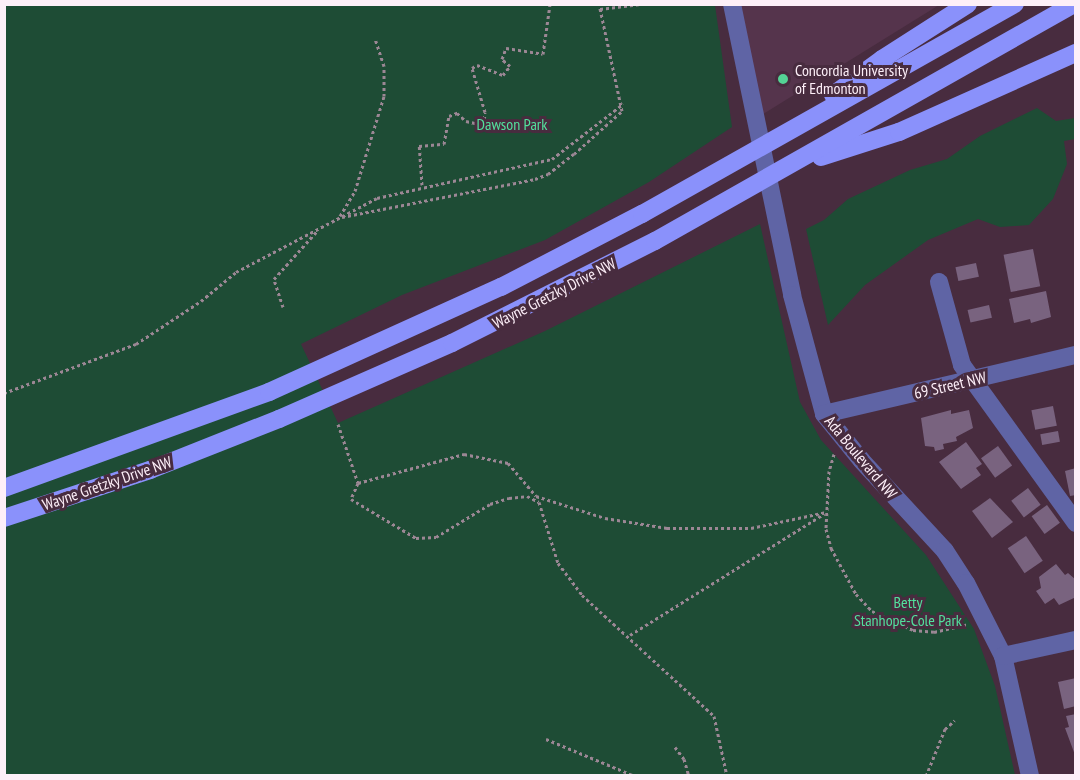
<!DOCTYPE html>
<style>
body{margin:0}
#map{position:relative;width:1080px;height:780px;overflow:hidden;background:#482c3f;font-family:"PT Sans Narrow",sans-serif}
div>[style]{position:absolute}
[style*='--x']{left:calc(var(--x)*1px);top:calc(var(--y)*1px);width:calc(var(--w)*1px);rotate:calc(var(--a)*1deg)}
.built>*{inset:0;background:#55344c}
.green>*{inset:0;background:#1e4c35}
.building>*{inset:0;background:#79637f;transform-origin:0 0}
.path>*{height:3px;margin-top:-1.5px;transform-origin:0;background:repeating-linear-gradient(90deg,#9c8795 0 3px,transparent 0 6px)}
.minor>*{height:18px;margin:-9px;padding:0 9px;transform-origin:9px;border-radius:9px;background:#5f64a5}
.major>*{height:18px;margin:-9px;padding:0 9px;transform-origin:9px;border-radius:9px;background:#8a91fb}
.dots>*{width:16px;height:16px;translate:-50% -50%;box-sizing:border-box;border:3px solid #482c3f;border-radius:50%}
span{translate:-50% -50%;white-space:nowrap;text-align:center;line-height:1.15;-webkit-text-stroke:6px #482c3f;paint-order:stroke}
.poi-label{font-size:16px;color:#fdeff8}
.left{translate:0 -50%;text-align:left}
.park-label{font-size:16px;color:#52e19d}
.street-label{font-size:16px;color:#fdeff8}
.frame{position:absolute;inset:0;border:6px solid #fdeff8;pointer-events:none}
</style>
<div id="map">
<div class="built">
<i style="clip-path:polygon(732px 5px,939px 5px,755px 119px)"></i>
</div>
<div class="green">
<i style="clip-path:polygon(5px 5px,715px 5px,732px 127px,649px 182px,545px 240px,402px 295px,301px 344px,338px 423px,545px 331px,760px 224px,800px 402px,821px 440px,926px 555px,974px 629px,995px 686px,1015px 775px,5px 776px)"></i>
<i style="clip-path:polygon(1037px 108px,1056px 121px,1075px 118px,1075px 139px,1064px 141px,1067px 164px,1053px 199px,1029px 225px,1000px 227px,978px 219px,928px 240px,865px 285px,828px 325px,806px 229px,824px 220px,848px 199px,910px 170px,947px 159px,980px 136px)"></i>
</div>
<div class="building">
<i style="left:1033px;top:249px;width:38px;height:30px;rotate:79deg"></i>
<i style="left:976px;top:263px;width:14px;height:21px;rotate:78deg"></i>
<i style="clip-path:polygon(1046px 291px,1051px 317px,1031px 323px,1030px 319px,1014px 323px,1009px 299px)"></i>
<i style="left:989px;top:305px;width:13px;height:22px;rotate:77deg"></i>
<i style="left:1053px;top:406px;width:20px;height:22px;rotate:79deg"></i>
<i style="clip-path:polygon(951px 410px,951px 414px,969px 410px,973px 428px,956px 437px,957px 441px,943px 444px,944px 449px,935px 451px,934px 447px,925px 446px,921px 418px)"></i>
<i style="left:1058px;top:431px;width:11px;height:18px;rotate:80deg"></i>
<i style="clip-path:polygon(966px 442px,982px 464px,976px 468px,981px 475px,961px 489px,939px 462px)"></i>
<i style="left:998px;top:446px;width:24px;height:21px;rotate:54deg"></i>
<i style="clip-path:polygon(1076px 468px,1076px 495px,1070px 496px,1065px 471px)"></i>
<i style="left:1028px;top:488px;width:21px;height:21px;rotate:53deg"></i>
<i style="clip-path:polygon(990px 498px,1013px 522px,992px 538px,972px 511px)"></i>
<i style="left:1047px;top:505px;width:22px;height:19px;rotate:54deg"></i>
<i style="left:1026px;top:536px;width:30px;height:22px;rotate:56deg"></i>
<i style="clip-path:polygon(1056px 564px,1065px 575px,1068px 573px,1076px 580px,1076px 597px,1059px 605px,1054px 598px,1045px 604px,1036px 591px,1041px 588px,1039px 577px)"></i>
<i style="clip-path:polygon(1076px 678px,1076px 706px,1064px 709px,1058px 682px)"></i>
<i style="clip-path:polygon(1076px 714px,1076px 754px,1075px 755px,1065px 728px,1069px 727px,1066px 716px)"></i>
</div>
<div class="path">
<i style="--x:600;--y:9;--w:39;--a:-7"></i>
<i style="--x:422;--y:185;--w:39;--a:-94"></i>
<i style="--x:419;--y:146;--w:25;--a:-5"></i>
<i style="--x:444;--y:144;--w:28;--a:-80"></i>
<i style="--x:449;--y:116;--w:9;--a:-21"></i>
<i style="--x:457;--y:113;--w:12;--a:42"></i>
<i style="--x:466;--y:121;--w:18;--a:13"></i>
<i style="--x:484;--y:125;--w:13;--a:-86"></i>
<i style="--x:485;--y:112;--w:46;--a:-106.5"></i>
<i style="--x:472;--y:68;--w:6;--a:-31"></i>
<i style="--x:477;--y:65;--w:28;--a:21"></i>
<i style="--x:503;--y:75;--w:11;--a:-52"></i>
<i style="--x:510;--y:66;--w:11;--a:-139"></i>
<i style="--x:502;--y:59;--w:12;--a:-70"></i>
<i style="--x:506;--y:48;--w:37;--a:9"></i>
<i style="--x:543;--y:54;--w:50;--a:-82"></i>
<i style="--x:340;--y:216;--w:29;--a:-59"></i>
<i style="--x:355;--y:191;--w:99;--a:-73"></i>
<i style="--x:384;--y:96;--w:30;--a:-90"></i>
<i style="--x:384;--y:66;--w:29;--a:-108"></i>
<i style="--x:342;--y:217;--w:197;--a:-11.1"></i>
<i style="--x:535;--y:179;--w:14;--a:-21"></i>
<i style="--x:548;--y:174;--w:33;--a:-38"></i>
<i style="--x:574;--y:154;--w:64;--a:-41.9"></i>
<i style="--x:622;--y:111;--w:109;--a:-102.1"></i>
<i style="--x:283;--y:307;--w:29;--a:-108"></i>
<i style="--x:274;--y:279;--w:66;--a:-48.1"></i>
<i style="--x:4;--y:393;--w:141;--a:-20.4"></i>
<i style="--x:136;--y:344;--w:78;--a:-33.5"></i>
<i style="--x:201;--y:301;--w:45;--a:-39.6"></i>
<i style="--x:236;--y:272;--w:159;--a:-27.7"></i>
<i style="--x:377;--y:198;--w:179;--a:-12.6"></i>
<i style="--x:552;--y:159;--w:90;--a:-37.8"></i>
<i style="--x:338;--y:424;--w:62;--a:71.3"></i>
<i style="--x:358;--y:483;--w:17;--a:114"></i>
<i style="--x:351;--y:499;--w:76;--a:31"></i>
<i style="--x:416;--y:538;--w:20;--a:-3"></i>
<i style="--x:436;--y:537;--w:63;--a:-31.4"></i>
<i style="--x:490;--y:504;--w:20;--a:-18"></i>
<i style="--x:509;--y:498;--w:18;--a:-6"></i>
<i style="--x:527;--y:496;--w:13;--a:27"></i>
<i style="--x:539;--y:502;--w:64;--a:72.7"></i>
<i style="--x:558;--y:563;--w:40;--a:53"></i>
<i style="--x:582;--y:595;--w:179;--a:42.5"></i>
<i style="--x:714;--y:716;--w:61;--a:77.8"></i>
<i style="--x:834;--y:454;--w:18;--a:106"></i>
<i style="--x:829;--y:471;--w:58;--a:93"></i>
<i style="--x:826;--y:529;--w:20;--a:75"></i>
<i style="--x:831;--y:548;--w:52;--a:61.5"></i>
<i style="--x:856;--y:594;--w:23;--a:47"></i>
<i style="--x:872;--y:611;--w:45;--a:24.9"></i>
<i style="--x:913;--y:630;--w:21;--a:5"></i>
<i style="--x:934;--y:632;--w:35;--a:-13"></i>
<i style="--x:358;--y:483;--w:110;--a:-15.3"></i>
<i style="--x:464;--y:454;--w:45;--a:11.6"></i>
<i style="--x:508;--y:463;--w:43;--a:49.7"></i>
<i style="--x:536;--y:496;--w:72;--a:17.7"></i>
<i style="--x:605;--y:518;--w:63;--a:9.2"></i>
<i style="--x:667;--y:528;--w:84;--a:0"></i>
<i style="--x:751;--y:528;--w:77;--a:-12"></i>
<i style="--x:630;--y:635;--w:229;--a:-32"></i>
<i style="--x:546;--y:739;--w:96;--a:22.6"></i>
<i style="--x:675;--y:747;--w:15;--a:53"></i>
<i style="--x:684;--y:759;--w:18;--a:74"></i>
<i style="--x:926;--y:776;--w:51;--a:-68"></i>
<i style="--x:945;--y:729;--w:13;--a:-42"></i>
</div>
<div class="minor">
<i style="--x:732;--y:4;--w:297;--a:78.3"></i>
<i style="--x:792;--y:295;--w:123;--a:74.9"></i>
<i style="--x:824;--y:414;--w:60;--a:51"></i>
<i style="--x:862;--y:461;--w:122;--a:47.3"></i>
<i style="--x:945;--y:551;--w:38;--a:57"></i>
<i style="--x:966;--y:583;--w:82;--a:63.1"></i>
<i style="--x:1003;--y:656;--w:123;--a:77.3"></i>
<i style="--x:939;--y:282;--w:86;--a:74.5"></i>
<i style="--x:962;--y:365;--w:195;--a:54.2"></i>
<i style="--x:824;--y:414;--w:259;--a:-13.2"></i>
<i style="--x:1003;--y:656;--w:75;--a:-12.4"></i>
</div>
<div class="major">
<i style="--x:833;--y:95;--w:61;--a:-36.3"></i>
<i style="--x:882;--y:59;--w:102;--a:-32.6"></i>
<i style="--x:821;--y:157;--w:82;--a:-17.8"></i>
<i style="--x:899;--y:132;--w:194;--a:-24.1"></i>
<i style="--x:4;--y:488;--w:282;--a:-19.9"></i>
<i style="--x:269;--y:392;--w:255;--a:-24.4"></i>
<i style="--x:501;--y:287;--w:159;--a:-27.4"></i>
<i style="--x:642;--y:214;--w:428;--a:-29.4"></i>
<i style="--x:4;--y:518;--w:154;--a:-18.2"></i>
<i style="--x:150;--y:470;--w:139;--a:-21.6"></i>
<i style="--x:279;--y:419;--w:189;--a:-23.7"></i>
<i style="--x:452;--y:343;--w:227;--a:-26.7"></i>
<i style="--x:655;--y:241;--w:481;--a:-29.5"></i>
</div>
<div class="dots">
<i style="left:783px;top:79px;background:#54d395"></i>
</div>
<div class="poi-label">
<span class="left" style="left:795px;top:79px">Concordia University<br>of Edmonton</span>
</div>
<div class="park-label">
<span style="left:512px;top:124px">Dawson Park</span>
<span style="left:908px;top:611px">Betty<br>Stanhope-Cole Park</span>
</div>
<div class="street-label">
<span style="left:554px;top:293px;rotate:-27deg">Wayne Gretzky Drive NW</span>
<span style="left:950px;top:385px;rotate:-13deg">69 Street NW</span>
<span style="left:861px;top:457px;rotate:50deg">Ada Boulevard NW</span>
<span style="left:107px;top:483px;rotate:-19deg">Wayne Gretzky Drive NW</span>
</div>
<div class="frame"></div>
</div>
